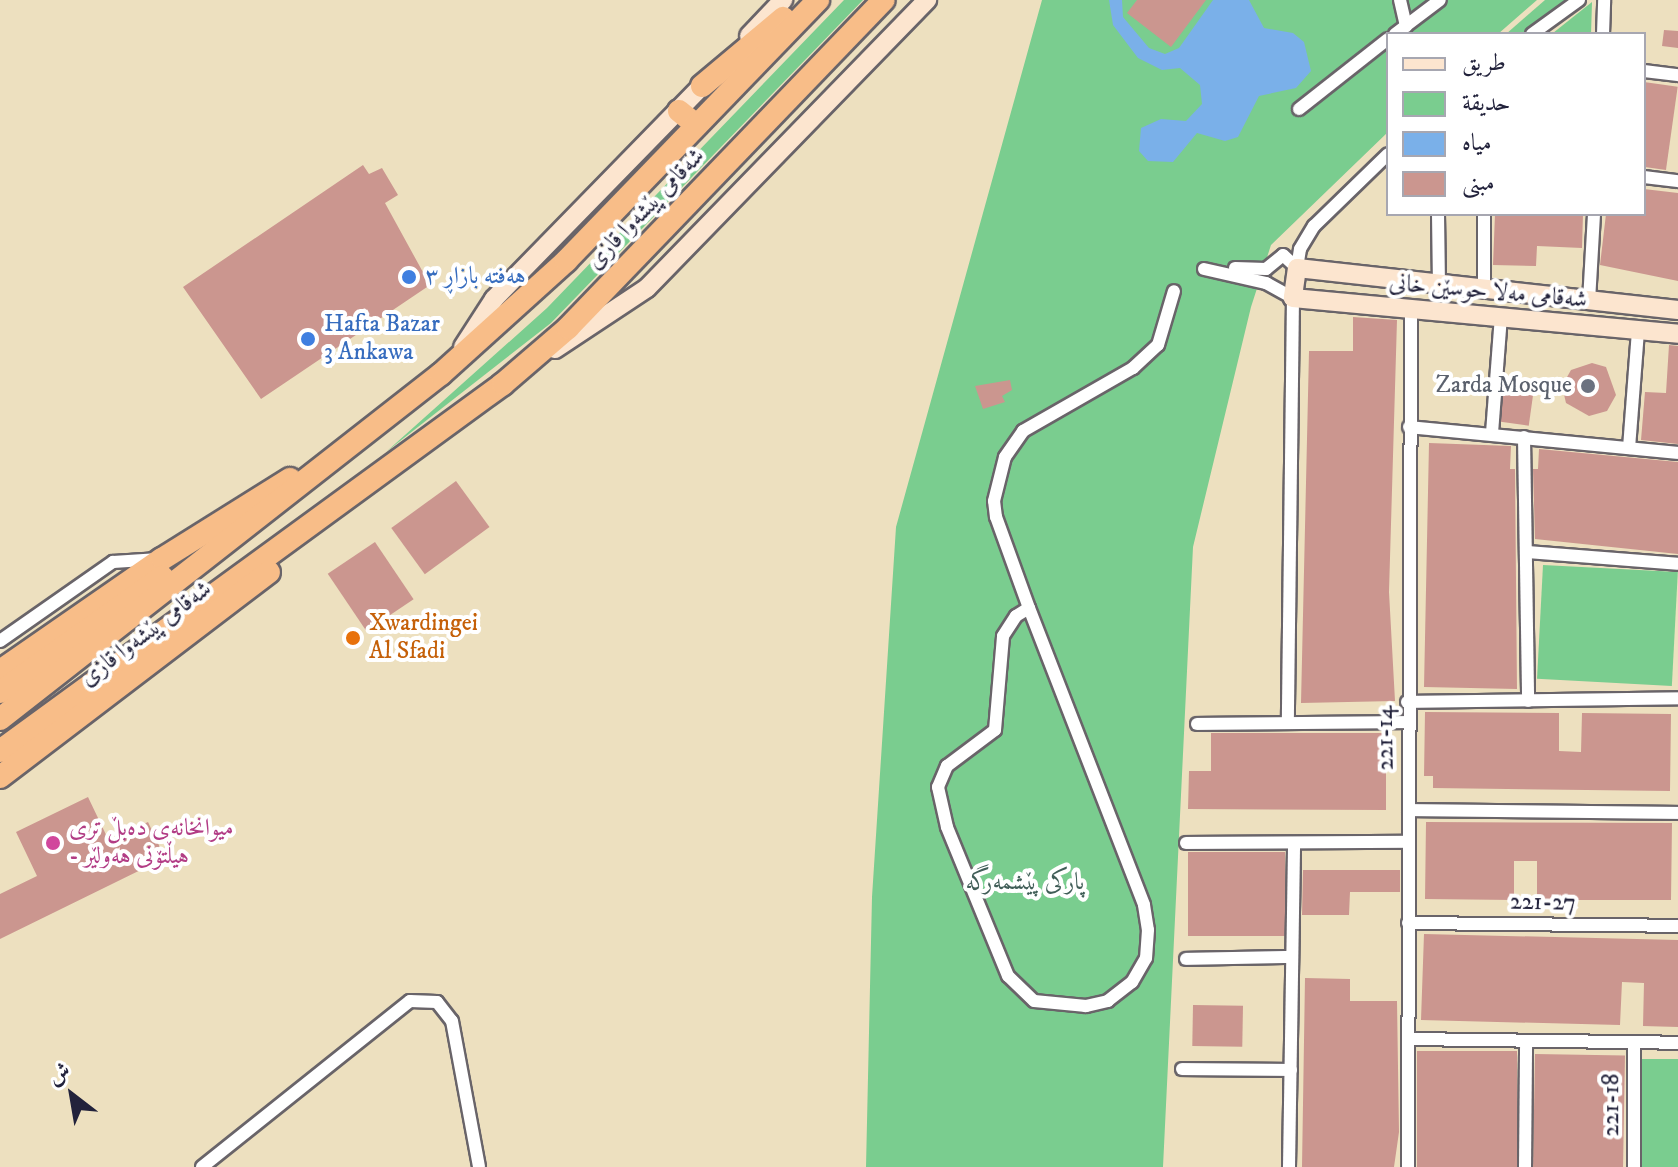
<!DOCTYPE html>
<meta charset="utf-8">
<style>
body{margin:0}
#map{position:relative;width:1678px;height:1167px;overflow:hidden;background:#ede0bf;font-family:"IM FELL DW Pica",Amiri,serif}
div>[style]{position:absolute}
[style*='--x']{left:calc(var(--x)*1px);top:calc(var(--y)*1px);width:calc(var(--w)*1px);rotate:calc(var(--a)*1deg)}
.green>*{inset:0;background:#7acd8f;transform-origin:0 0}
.water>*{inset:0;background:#7ab0e9}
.building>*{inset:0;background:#cb968f;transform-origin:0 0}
.roads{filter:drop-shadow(2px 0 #696469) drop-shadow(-2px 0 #696469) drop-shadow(0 2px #696469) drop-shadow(0 -2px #696469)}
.street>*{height:12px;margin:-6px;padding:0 6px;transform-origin:6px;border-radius:6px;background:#fff}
.secondary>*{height:18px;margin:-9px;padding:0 9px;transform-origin:9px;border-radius:9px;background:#fce5cf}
.highway>*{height:22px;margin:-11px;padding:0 11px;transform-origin:11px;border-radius:11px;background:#f8bd88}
.dots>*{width:22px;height:22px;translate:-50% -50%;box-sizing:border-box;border:4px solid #fff;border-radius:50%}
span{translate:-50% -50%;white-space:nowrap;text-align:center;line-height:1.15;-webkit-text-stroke:8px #fff;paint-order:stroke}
.street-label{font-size:24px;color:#22223b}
.shop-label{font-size:24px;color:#366cbe}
.left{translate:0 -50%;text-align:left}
.worship-label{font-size:24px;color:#5b616d}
.right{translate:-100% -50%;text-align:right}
.food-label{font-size:24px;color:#c56008}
.hotel-label{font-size:24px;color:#b23c85}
.park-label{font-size:24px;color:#415e58}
.legend{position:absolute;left:1386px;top:32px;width:260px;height:184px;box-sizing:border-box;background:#fff;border:2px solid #a7a7b1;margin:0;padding:10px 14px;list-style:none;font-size:24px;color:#22223b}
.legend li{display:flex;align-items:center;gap:16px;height:40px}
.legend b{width:40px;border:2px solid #a7a7b1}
.north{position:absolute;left:32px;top:1055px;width:80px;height:80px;-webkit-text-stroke:6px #fff;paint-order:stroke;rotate:329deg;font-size:22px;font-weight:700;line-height:32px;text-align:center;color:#22223b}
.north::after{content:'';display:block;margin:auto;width:28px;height:36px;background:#22223b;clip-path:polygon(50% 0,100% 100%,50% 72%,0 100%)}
</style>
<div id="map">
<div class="green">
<i style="clip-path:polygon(844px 0,863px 0,551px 323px,386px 452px,547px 308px)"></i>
<i style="clip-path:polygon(1042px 0,1537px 0,1498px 34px,1388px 34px,1388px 132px,1271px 245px,1251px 307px,1193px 547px,1163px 1167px,866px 1167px,872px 897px,896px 527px)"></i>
<i style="clip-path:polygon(1545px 0,1568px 0,1521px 34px,1506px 34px)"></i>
<i style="clip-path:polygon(1592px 2px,1591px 34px,1553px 33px)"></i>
<i style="left:1543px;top:565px;width:135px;height:114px;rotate:3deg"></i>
<i style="left:1642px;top:1059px;width:36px;height:108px"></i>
</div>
<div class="water">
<i style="clip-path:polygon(1122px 0,1123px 17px,1149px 48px,1165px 54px,1179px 48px,1213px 0,1249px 0,1264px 28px,1293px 33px,1304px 42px,1311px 71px,1296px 88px,1259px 96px,1238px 137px,1225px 141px,1197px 133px,1173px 162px,1148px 161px,1139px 151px,1141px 128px,1161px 119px,1186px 121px,1202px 104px,1200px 85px,1180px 68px,1162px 70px,1138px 58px,1113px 25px,1109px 0)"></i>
</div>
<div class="building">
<i style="clip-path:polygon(1137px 0,1206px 0,1171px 47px,1127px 13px)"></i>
<i style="clip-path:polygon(1664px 30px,1678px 31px,1678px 48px,1662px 46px)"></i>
<i style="left:1644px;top:82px;width:34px;height:84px;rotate:8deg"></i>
<i style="clip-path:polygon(363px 165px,369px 174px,382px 168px,398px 195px,385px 203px,430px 285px,261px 399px,183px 287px)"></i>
<i style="clip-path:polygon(1644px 189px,1678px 193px,1678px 281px,1600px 265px,1606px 214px,1644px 214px)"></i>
<i style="clip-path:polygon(1495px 214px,1583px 214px,1582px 248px,1537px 246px,1536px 266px,1493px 265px)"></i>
<i style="clip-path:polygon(1353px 317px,1397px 320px,1389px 592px,1395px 701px,1301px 703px,1309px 351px,1353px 351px)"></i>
<i style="clip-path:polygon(1669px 345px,1678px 346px,1678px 444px,1641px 440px,1645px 392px,1666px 393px)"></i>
<i style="clip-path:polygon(1592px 363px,1606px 367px,1616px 395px,1607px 411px,1589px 416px,1566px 403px,1562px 386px,1571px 370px)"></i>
<i style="left:1505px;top:379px;width:30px;height:43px;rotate:8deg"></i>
<i style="clip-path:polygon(1010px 380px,1012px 390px,1002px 396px,1005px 402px,983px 409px,975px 386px)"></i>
<i style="clip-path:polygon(1429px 443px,1511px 446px,1510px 469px,1515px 469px,1517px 689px,1424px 687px)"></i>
<i style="clip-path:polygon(1539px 449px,1678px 462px,1678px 554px,1535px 539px,1533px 469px,1538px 469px)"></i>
<i style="left:456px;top:481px;width:57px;height:80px;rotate:54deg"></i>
<i style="left:375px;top:542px;width:69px;height:57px;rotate:56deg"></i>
<i style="clip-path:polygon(1425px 712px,1559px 713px,1559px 751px,1581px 752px,1582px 713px,1671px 714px,1670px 791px,1433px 788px,1433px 776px,1424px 776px)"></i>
<i style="clip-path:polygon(1211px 733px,1386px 733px,1386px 810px,1188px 809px,1189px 771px,1211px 771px)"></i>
<i style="clip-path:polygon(88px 797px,109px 841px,148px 822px,165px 858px,0 939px,0 894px,37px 876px,16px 832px)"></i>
<i style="clip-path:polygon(1426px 822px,1672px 823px,1671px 900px,1537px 900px,1537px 861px,1514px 861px,1514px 900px,1425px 899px)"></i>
<i style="left:1188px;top:852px;width:97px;height:84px"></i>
<i style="clip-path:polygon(1303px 870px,1400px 870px,1400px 892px,1350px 892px,1349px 915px,1302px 915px)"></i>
<i style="clip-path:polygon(1424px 934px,1678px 940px,1678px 1027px,1643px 1026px,1644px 983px,1622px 982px,1620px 1025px,1421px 1020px)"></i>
<i style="clip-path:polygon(1305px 978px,1350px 979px,1350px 1001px,1397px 1001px,1399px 1132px,1394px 1167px,1302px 1167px)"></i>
<i style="left:1193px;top:1005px;width:50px;height:41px;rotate:1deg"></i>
<i style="left:1517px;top:1051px;width:116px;height:100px;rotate:90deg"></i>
<i style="left:1535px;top:1054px;width:90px;height:113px;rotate:1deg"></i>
</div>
<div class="roads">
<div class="street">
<i style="--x:1400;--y:0;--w:27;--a:77"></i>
<i style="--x:1395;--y:34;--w:56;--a:-37.1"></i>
<i style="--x:1532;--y:34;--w:58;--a:-35.9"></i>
<i style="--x:1603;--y:34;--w:34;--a:-88"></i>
<i style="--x:1644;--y:71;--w:34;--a:7"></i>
<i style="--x:1299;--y:109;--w:113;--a:-38.2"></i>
<i style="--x:1644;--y:177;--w:34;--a:7"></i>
<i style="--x:1438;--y:214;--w:70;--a:89.2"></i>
<i style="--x:1235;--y:268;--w:31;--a:2"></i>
<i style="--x:1266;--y:269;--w:22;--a:-39"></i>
<i style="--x:1283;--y:255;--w:19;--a:43"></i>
<i style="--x:1297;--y:268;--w:19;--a:-81"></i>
<i style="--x:1300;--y:249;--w:27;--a:-59"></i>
<i style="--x:1314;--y:226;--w:103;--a:-44.2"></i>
<i style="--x:1204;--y:269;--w:64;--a:12.7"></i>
<i style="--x:1266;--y:283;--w:31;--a:29"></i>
<i style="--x:1293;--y:298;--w:424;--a:90.7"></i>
<i style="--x:1484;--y:289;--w:75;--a:-90"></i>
<i style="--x:1589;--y:301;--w:87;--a:-86.7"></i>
<i style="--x:1409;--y:427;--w:270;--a:5.5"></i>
<i style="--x:1492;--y:433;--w:116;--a:-85.6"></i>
<i style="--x:1524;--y:437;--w:264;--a:89.1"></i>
<i style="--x:1629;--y:448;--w:118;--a:-85.6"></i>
<i style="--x:1527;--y:552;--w:151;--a:4.5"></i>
<i style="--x:1029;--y:608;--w:318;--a:68.8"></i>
<i style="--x:1144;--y:905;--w:25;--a:81"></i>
<i style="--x:1148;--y:930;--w:28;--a:94"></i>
<i style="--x:1146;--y:958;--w:28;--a:120"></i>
<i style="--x:1132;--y:982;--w:31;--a:142"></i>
<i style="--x:1108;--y:1001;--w:23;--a:167"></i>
<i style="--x:1086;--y:1006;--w:52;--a:-174.5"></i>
<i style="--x:1034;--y:1001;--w:36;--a:-136"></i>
<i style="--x:1008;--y:976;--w:161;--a:-112.3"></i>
<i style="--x:947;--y:827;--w:41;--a:-102.7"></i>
<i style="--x:938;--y:787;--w:23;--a:-67"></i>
<i style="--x:947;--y:766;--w:60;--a:-36.9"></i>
<i style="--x:995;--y:730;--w:94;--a:-85.1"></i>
<i style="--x:1003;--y:636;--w:24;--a:-57"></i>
<i style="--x:1016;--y:616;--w:15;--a:-32"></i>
<i style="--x:1029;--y:608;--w:97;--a:-109.9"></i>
<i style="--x:996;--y:517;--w:16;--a:-97"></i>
<i style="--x:994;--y:501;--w:45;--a:-76"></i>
<i style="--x:1005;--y:457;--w:32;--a:-55"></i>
<i style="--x:1023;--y:431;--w:127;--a:-29.8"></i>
<i style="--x:1133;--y:368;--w:34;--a:-43"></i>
<i style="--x:1158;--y:345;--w:56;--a:-73.5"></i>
<i style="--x:0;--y:641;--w:138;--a:-35"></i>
<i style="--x:113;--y:562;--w:46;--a:-3.7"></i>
<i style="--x:1407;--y:702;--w:271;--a:-0.8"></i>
<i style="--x:1197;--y:724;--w:210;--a:-0.5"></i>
<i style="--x:1409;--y:810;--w:269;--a:0.6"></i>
<i style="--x:1186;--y:843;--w:222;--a:-0.3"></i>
<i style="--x:1408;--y:923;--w:270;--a:0.6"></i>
<i style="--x:1186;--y:959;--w:106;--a:-1.1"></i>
<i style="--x:1408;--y:1039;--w:270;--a:0.8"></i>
<i style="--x:1182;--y:1069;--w:109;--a:0.5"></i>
<i style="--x:202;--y:1167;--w:266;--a:-38.6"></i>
<i style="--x:410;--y:1001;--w:27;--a:2"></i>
<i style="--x:437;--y:1002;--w:24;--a:52"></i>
<i style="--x:452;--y:1021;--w:148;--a:79.5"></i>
<i style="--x:1289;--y:1167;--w:324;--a:-89.1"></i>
<i style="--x:1408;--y:1167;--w:858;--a:-89.8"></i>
<i style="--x:1525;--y:1167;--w:126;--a:-89.5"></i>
<i style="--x:1634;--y:1167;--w:124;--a:-90"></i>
</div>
<div class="secondary">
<i style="--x:749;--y:36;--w:50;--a:-46.6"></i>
<i style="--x:1678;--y:310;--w:383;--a:-173.7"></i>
<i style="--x:1297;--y:268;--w:30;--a:98"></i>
<i style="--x:1293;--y:298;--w:387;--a:5.3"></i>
<i style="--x:463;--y:347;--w:57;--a:-57.1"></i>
<i style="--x:494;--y:299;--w:309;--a:-45.7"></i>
<i style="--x:555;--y:349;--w:110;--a:-33.5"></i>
<i style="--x:647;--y:288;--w:402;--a:-45.8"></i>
</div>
<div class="highway">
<i style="--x:702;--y:86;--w:106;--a:-40"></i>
<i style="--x:679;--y:111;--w:22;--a:39"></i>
<i style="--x:0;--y:671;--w:197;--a:-34.7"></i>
<i style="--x:162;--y:559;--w:151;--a:-32"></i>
<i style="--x:0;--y:692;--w:199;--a:-35.4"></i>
<i style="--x:0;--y:719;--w:560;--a:-38.04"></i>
<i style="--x:441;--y:374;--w:169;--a:-42.1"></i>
<i style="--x:566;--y:261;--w:363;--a:-46"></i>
<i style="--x:0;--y:751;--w:623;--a:-36.12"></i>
<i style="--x:503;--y:384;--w:86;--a:-40.7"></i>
<i style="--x:568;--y:328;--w:455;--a:-46.1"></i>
<i style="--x:0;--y:777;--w:338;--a:-37.3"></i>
</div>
</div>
<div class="dots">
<i style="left:409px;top:277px;background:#3f7fe0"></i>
<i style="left:308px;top:339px;background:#3f7fe0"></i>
<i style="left:1588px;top:386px;background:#6b7280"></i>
<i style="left:353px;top:638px;background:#e8710a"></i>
<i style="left:53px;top:843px;background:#d1479c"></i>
</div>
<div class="street-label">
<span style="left:646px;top:209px;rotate:-46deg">شەقامی پێشەوا قازی</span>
<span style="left:1488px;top:292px;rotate:5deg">شەقامی مەلا حوسێن خانی</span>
<span style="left:146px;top:634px;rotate:-37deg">شەقامی پێشەوا قازی</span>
<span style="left:1386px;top:738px;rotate:-91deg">221-14</span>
<span style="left:1543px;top:903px;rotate:1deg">221-27</span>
<span style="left:1612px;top:1105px;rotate:-90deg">221-18</span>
</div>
<div class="shop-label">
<span class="left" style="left:425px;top:277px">هەفتە بازاڕ ٣</span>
<span class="left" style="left:324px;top:339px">Hafta Bazar<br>3 Ankawa</span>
</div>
<div class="worship-label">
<span class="right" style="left:1572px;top:386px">Zarda Mosque</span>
</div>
<div class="food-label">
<span class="left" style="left:369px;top:638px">Xwardingei<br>Al Sfadi</span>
</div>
<div class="hotel-label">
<span class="left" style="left:69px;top:843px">میوانخانەی دەبڵ تری<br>- هیڵتۆنی هەولێر</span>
</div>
<div class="park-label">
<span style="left:1025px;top:883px">پارکی پێشمەرگە</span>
</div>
<ul class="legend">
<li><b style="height:10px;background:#fce5cf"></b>طريق</li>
<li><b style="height:22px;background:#7acd8f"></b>حديقة</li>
<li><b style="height:22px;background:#7ab0e9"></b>مياه</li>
<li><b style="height:22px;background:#cb968f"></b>مبنى</li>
</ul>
<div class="north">ش</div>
</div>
